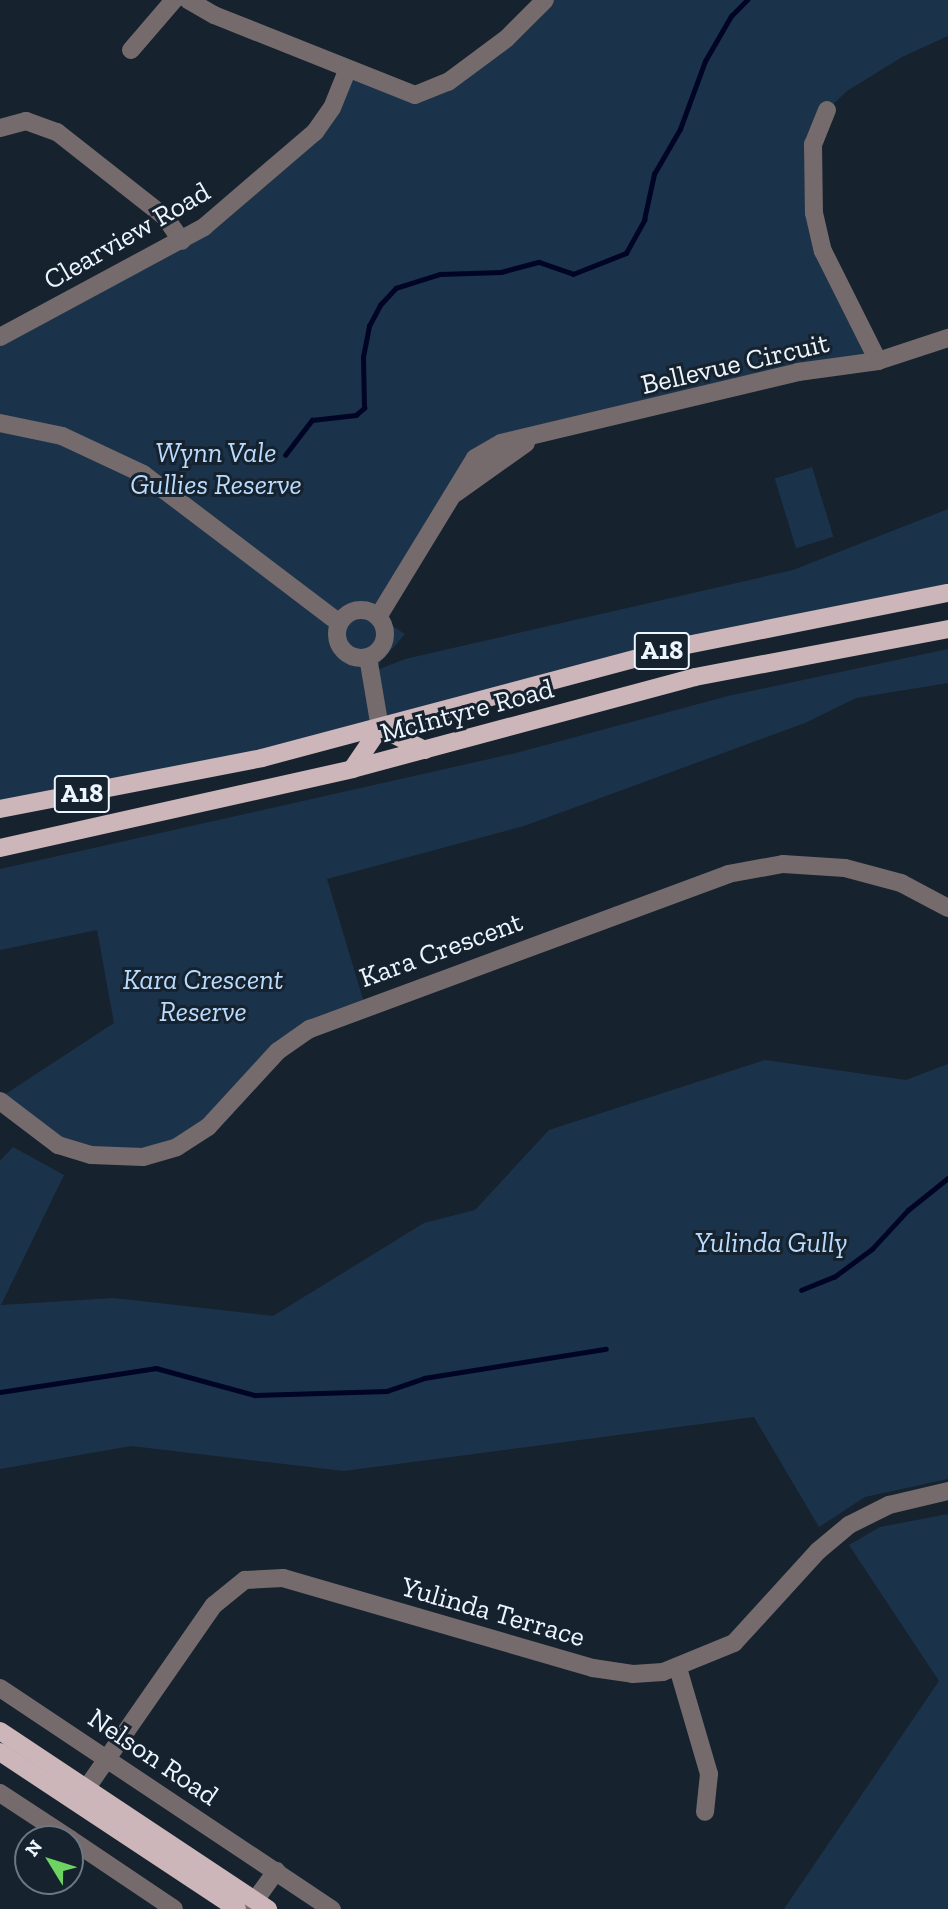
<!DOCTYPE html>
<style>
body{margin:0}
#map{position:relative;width:948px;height:1909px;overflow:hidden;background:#16222e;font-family:"Zilla Slab",serif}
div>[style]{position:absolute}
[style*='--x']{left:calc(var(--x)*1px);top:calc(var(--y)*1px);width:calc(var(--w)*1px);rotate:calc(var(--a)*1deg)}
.green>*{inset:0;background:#1b334a;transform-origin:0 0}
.stream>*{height:4.5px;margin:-2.25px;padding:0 2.25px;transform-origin:2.25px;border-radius:2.25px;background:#000525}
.minor>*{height:18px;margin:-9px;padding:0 9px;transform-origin:9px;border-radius:9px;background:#756b6c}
.minor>.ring{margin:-9px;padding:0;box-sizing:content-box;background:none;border:18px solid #756b6c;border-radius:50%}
.major>*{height:18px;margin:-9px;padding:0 9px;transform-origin:9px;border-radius:9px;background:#ccb6b9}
span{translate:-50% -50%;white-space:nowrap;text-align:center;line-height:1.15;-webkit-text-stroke:6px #16222e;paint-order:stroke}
.shield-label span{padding:2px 5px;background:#16222e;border:2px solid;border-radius:5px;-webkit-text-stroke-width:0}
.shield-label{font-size:26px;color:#edf6fe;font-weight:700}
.street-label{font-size:28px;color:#edf6fe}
.park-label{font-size:28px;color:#b9dbfe;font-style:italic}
.north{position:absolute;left:14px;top:1825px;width:70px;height:70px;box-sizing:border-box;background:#16222e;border:2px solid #6c7781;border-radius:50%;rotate:308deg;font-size:19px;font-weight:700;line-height:28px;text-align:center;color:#edf6fe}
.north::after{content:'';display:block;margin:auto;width:24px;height:32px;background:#6dd361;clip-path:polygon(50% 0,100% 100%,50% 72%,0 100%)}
</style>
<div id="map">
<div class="green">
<i style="clip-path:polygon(545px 0,948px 0,948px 36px,902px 57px,847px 91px,827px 110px,813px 144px,814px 213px,878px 361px,532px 439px,453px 496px,378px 617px,405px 634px,372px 672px,405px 659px,793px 570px,948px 509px,948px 593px,0 809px,0 337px,182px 241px,315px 131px,347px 71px,426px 94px)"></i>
<i style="left:812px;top:467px;width:73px;height:39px;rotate:73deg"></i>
<i style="clip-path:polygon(948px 649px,948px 683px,856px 698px,805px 723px,524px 826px,327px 879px,365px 1006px,310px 1029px,177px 1147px,74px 1151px,4px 1095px,114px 1023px,97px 930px,0 950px,0 869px,516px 753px,728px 696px)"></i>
<i style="clip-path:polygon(765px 1060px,906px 1080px,948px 1064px,948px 1479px,865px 1497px,819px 1527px,754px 1417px,344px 1471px,131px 1446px,0 1469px,0 1161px,13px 1147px,64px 1175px,1px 1305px,114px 1298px,273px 1316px,424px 1223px,475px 1210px,549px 1130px)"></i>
<i style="clip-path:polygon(948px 1514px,948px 1909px,784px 1909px,939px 1681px,849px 1545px,880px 1527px)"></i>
</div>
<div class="stream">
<i style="--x:285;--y:455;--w:44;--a:-52.4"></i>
<i style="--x:312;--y:420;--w:44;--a:-6.5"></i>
<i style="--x:356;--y:415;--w:11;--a:-41"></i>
<i style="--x:364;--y:408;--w:51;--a:-91.1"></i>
<i style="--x:363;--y:357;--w:32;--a:-79"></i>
<i style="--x:369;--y:326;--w:24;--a:-62"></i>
<i style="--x:380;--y:305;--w:23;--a:-47"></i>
<i style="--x:396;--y:288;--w:46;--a:-17.7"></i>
<i style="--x:440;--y:274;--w:61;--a:-1.9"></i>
<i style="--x:501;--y:272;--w:39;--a:-15"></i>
<i style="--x:539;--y:262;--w:36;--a:19"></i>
<i style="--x:573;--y:274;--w:57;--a:-21.6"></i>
<i style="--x:626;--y:253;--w:38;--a:-61"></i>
<i style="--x:644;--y:220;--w:47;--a:-77.7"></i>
<i style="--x:654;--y:174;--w:52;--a:-60"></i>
<i style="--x:680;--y:129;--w:72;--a:-69.8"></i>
<i style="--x:705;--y:61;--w:52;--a:-60"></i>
<i style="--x:731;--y:16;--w:23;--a:-45"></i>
<i style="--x:801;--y:1290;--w:35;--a:-22"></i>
<i style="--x:834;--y:1277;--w:47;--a:-36.4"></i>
<i style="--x:872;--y:1249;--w:53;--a:-47.3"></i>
<i style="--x:908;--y:1210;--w:51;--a:-38.7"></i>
<i style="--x:0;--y:1392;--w:158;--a:-8.7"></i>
<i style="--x:156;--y:1368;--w:103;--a:15.3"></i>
<i style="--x:255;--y:1395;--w:132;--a:-1.7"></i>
<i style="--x:387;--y:1391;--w:39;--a:-19"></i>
<i style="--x:424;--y:1378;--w:184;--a:-9.1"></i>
</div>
<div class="minor">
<i style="--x:188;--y:0;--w:30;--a:30"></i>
<i style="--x:214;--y:15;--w:216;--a:21.7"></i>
<i style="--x:415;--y:95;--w:35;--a:-22"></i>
<i style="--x:448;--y:82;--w:72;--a:-36.6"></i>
<i style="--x:506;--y:39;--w:55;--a:-45"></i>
<i style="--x:131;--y:50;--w:66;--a:-49.3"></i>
<i style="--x:827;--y:110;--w:37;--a:112"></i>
<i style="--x:813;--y:144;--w:69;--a:89.2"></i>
<i style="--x:814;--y:213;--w:39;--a:77"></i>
<i style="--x:823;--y:251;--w:123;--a:63.4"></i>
<i style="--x:0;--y:128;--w:27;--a:-15"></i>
<i style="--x:26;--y:121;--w:33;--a:20"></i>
<i style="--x:57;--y:132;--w:137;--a:38.2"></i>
<i style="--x:165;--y:217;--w:29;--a:55"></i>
<i style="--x:0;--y:337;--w:232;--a:-28.3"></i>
<i style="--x:204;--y:227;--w:146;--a:-40.6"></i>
<i style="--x:315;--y:132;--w:29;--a:-55"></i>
<i style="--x:332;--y:108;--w:40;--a:-68"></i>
<i style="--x:0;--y:423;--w:63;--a:11.8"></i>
<i style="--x:62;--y:436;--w:89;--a:25.1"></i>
<i style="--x:143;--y:474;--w:246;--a:37.2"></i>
<i style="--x:456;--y:493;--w:86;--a:-35.5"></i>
<i class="ring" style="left:337px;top:610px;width:30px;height:30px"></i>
<i style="--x:378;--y:617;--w:186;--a:-58.6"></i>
<i style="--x:475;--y:458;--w:30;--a:-30"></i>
<i style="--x:501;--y:443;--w:305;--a:-13.4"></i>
<i style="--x:798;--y:372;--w:81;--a:-7.8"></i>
<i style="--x:878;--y:361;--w:74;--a:-18.2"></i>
<i style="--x:368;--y:657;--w:72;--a:80.4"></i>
<i style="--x:0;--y:1101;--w:73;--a:37.2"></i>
<i style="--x:58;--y:1145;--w:34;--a:17"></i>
<i style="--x:91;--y:1155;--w:52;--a:2.2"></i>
<i style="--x:143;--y:1157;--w:35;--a:-16"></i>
<i style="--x:177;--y:1147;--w:37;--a:-33"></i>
<i style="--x:208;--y:1127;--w:103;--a:-47.4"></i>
<i style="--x:278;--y:1051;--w:39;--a:-35"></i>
<i style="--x:310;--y:1029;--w:446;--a:-20.3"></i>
<i style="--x:728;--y:874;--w:56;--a:-10.3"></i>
<i style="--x:783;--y:864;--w:62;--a:3.7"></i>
<i style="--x:845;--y:868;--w:58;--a:15"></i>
<i style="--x:901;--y:883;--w:53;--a:28"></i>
<i style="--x:678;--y:1668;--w:110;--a:73.7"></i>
<i style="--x:709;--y:1774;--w:38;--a:96"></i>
<i style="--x:0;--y:1688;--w:399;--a:33.7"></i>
<i style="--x:0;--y:1793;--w:84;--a:33.3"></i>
<i style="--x:79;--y:1799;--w:236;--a:-55.2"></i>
<i style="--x:214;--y:1605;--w:40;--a:-39"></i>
<i style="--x:245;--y:1580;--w:38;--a:-3"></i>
<i style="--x:283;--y:1578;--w:323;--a:16.2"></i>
<i style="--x:593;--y:1668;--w:40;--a:8.5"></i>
<i style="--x:633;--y:1674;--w:30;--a:-4"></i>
<i style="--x:663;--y:1672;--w:77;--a:-22.2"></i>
<i style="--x:734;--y:1643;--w:125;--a:-47.6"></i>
<i style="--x:818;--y:1551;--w:40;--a:-40"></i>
<i style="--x:849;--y:1525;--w:45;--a:-26.6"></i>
<i style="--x:889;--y:1505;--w:61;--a:-13.3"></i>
<i style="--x:70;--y:1839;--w:125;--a:33.9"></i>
<i style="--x:249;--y:1909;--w:47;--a:-54.6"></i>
</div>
<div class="major">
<i style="--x:380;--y:728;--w:50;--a:26.1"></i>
<i style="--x:352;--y:769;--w:50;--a:-55.7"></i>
<i style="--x:0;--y:809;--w:267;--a:-11"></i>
<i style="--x:262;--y:758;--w:435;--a:-14.9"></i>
<i style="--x:682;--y:646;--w:271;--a:-11.3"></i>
<i style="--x:0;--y:848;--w:361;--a:-12.6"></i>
<i style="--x:352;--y:769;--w:355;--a:-15"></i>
<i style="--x:695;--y:677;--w:258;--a:-10.7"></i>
<i style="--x:0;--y:1731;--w:322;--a:33.6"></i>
<i style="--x:0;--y:1752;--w:284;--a:33.5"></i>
</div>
<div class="shield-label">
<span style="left:662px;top:651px">A18</span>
<span style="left:82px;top:794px">A18</span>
</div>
<div class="street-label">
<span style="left:127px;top:236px;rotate:-30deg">Clearview Road</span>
<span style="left:735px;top:364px;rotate:-13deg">Bellevue Circuit</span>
<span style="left:467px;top:711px;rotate:-15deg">McIntyre Road</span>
<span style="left:441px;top:950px;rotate:-20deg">Kara Crescent</span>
<span style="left:493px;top:1612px;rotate:16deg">Yulinda Terrace</span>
<span style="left:153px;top:1757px;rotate:34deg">Nelson Road</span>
</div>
<div class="park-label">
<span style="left:216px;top:469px">Wynn Vale<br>Gullies Reserve</span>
<span style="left:203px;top:996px">Kara Crescent<br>Reserve</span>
<span style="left:771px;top:1243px">Yulinda Gully</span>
</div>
<div class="north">N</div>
</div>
